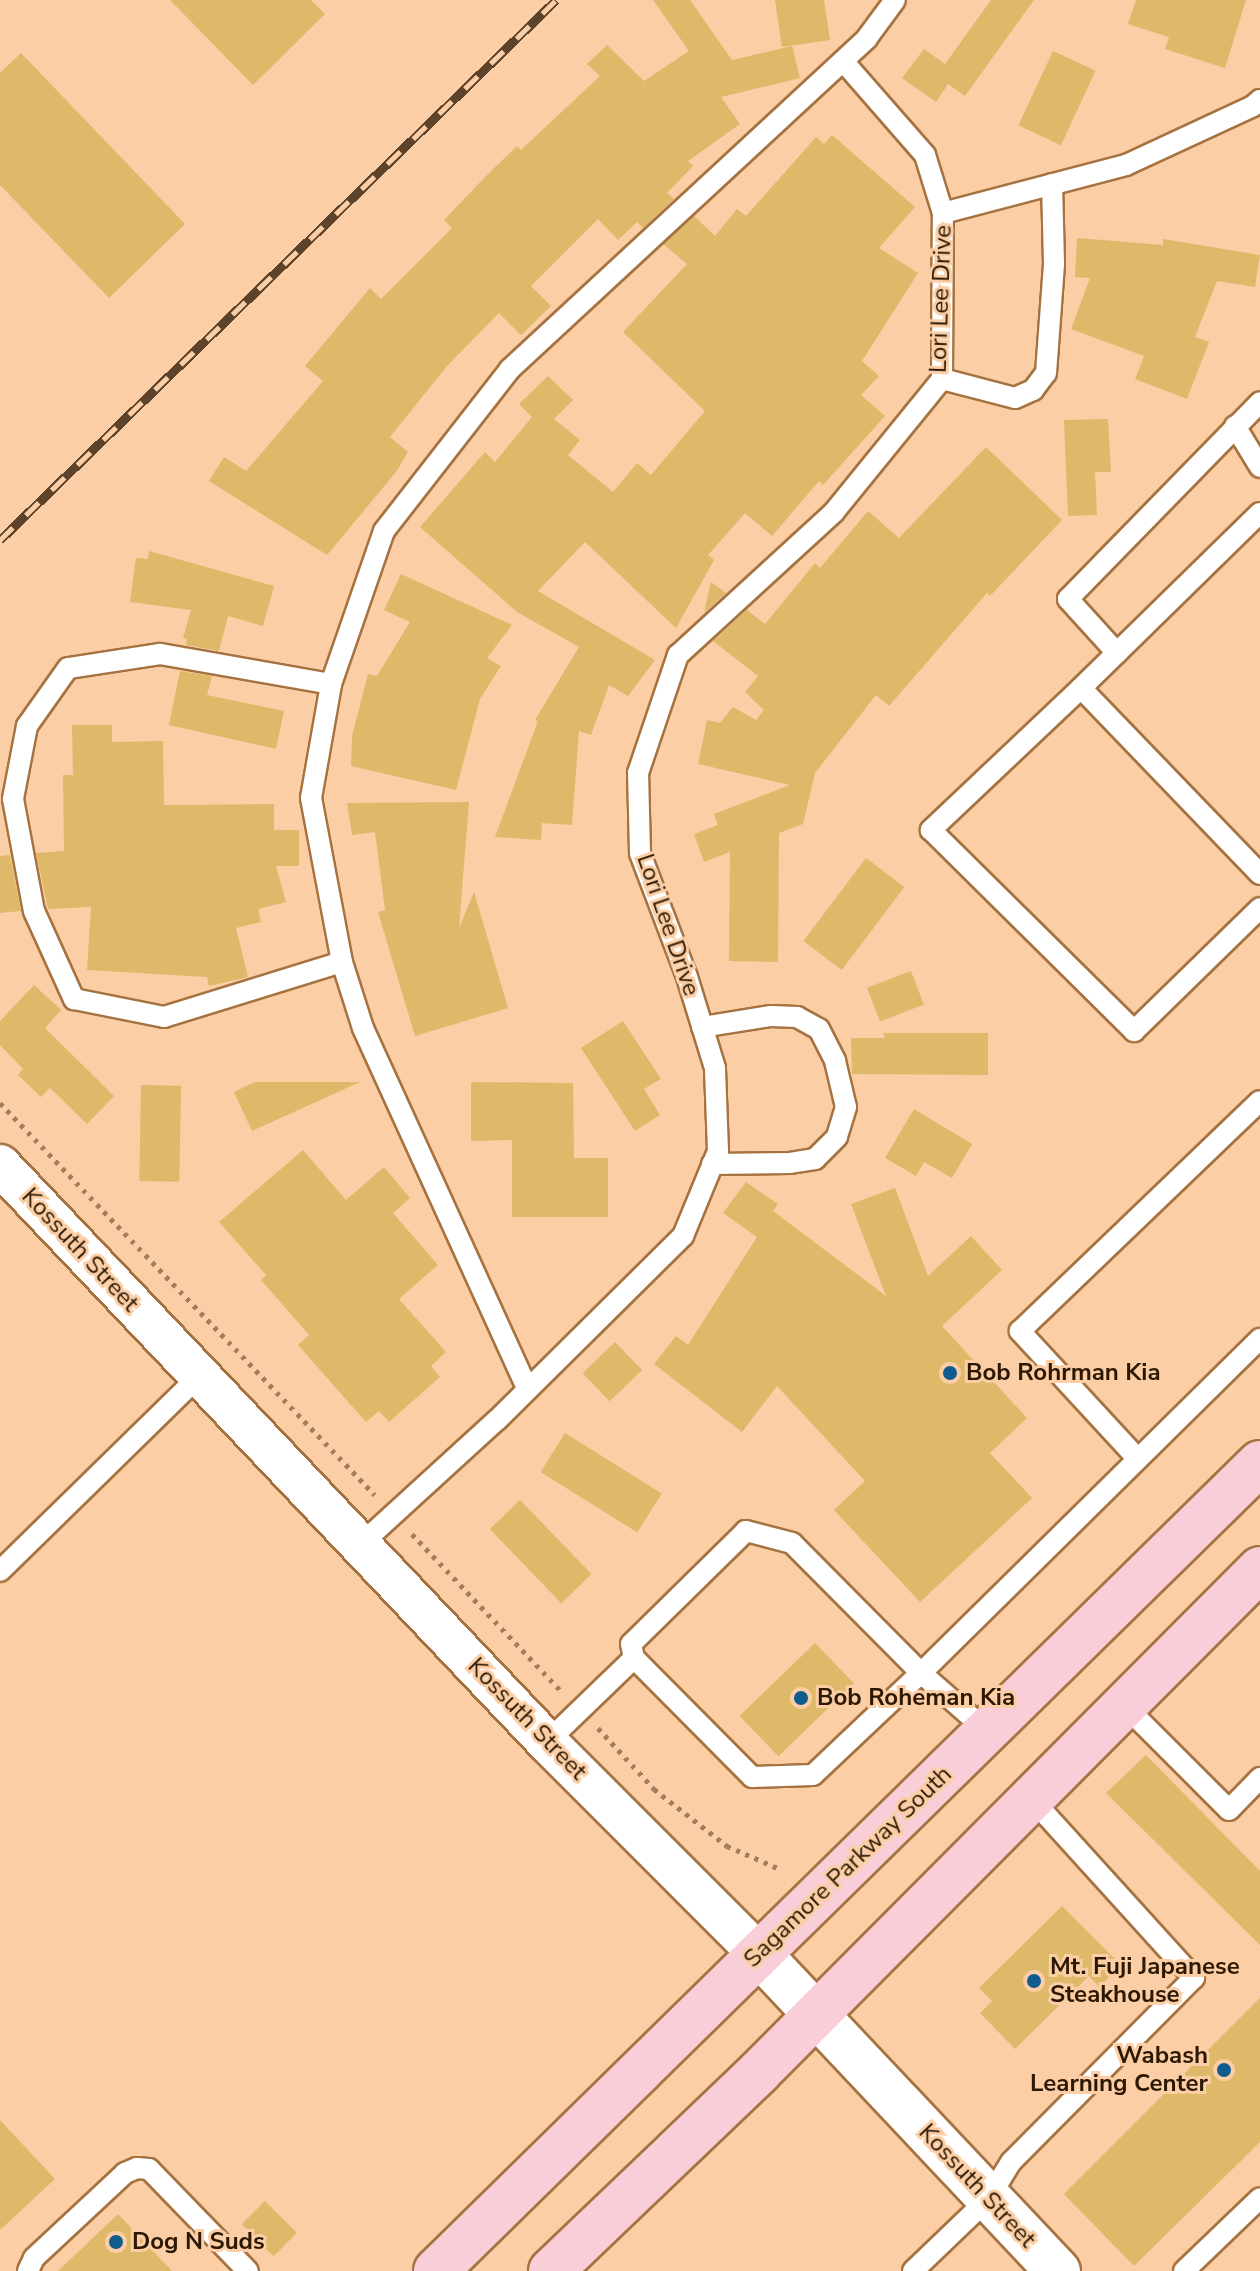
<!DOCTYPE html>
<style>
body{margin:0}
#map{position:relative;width:1260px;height:2271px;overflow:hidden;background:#fbcea5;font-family:"Nunito Sans",sans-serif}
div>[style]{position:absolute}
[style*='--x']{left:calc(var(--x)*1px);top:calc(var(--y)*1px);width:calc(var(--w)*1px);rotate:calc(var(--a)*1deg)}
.building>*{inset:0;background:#deb96a;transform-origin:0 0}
.path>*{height:5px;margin-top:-2.5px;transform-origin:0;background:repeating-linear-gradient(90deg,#a07e5e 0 4px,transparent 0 10px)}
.roads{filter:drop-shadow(2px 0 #a67340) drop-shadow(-2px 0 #a67340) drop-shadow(0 2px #a67340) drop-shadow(0 -2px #a67340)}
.service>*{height:20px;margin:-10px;padding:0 10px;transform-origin:10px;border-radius:10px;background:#fff}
.minor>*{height:40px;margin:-20px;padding:0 20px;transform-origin:20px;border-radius:20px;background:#fff}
.tertiary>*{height:44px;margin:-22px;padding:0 22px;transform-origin:22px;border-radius:22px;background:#fff}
.primary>*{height:44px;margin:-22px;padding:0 22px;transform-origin:22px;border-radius:22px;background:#faced8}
.rail>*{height:9px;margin-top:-4.5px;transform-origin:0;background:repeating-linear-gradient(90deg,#fbcea5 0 18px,#5c4329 0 36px);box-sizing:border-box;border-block:2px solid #5c4329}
.dots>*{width:22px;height:22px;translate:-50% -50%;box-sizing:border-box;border:4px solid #fbcea5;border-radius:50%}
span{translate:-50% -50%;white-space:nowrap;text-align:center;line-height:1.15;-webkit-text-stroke:6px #fbcea5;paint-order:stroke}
.street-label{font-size:24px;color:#2c1803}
.poi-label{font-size:24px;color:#2c1803;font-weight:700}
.left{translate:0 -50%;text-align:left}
.right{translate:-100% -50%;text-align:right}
</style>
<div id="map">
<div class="building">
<i style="clip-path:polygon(170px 0,311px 0,325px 14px,253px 85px)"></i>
<i style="clip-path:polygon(653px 0,690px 0,732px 60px,792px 46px,800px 78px,721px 97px,740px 124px,688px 161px,693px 166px,667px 193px,674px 199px,643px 228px,637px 222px,618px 240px,598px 219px,531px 286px,551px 306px,521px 335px,499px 313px,447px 366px,390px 437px,408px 452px,396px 472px,327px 555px,209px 481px,224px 457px,246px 471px,323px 381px,305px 366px,370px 288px,381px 299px,452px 228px,444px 220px,488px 174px,517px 146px,521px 150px,600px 76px,587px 64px,607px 45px,644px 81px,689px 51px)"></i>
<i style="clip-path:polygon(775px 0,824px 0,830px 40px,782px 47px)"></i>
<i style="clip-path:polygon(991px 0,1034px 0,965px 96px,948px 84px,936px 102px,902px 78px,924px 49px,945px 64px)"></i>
<i style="clip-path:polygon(1136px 0,1246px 0,1225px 68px,1165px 49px,1169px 37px,1128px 24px)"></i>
<i style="left:1053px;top:51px;width:47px;height:82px;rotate:25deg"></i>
<i style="clip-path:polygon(21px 53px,185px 224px,109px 298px,0 185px,0 73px)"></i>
<i style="clip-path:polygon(832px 135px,915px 207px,879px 248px,918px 273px,862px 361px,879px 376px,861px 395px,885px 416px,823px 485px,819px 481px,772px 536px,745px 513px,708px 555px,714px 560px,676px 628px,585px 542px,538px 591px,655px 660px,628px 696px,609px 685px,591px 735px,579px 731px,572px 825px,542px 823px,541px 840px,495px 837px,538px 721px,535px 720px,579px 647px,517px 612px,420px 527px,485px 452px,495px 462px,532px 417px,519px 404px,548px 376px,573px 400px,554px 419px,580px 440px,568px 455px,613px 492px,637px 463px,651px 475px,705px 411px,623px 332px,687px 264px,663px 244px,694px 216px,715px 236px,737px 209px,746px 216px,816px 137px,824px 144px)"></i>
<i style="clip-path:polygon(1077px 238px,1163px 245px,1163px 239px,1260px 255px,1255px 287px,1217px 281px,1195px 337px,1209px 342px,1187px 399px,1135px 379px,1144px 356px,1071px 329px,1090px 278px,1075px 277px)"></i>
<i style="clip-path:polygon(1108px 419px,1111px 472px,1095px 472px,1097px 515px,1068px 516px,1064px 420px)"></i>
<i style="clip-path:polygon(986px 447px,1062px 520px,990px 596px,987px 593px,889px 706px,876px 695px,815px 773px,803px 824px,779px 833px,778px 962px,729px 961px,730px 852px,704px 862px,694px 834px,718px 825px,714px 814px,790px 785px,698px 764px,707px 720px,720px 723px,733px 707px,756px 720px,764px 710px,745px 692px,758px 676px,713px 641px,747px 610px,765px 624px,815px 563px,820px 568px,868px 511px,899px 538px)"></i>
<i style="clip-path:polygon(149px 551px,274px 586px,263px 626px,228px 616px,219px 651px,186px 645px,187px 639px,183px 638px,191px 610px,130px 602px,136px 558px,148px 559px)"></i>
<i style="clip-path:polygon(401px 574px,512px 625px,487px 658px,501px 666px,480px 699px,456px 790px,351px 766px,352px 736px,368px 674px,377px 676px,410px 622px,384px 610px)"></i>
<i style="clip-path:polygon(711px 582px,726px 593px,704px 613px)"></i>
<i style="clip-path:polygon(180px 671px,212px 676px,207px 695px,284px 711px,276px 749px,169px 725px)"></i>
<i style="clip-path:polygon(72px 725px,112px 725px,112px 742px,163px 741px,164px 805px,274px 804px,274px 830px,299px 830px,299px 866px,276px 866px,286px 902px,258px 909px,261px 922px,236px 928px,248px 977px,209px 986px,207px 977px,87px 970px,91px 907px,48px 909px,36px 853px,64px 851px,63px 775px,73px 775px)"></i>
<i style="clip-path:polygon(469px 802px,459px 928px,474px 892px,508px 1008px,415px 1036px,378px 912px,385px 910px,375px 832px,352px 835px,347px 803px)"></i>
<i style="clip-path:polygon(10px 855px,21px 911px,0 913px,0 856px)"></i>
<i style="left:866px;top:858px;width:48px;height:104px;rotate:37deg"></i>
<i style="left:911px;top:971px;width:36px;height:47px;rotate:69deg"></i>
<i style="clip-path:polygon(34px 985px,61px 1010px,45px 1028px,114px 1096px,87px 1124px,50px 1088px,41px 1097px,18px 1075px,23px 1069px,0 1045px,0 1021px)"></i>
<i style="clip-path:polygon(623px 1021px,661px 1079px,644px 1089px,660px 1115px,635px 1131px,581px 1048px)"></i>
<i style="clip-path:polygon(883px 1033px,988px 1033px,988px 1075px,852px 1074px,851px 1038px,885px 1038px)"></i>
<i style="clip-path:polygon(255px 1082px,360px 1082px,252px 1131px,234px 1092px)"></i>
<i style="clip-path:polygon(471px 1082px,573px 1083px,574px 1158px,608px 1158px,608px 1217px,512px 1217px,512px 1140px,471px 1141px)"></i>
<i style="left:141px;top:1085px;width:40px;height:96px;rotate:1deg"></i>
<i style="clip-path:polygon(914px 1109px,972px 1144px,952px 1178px,924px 1162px,916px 1176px,885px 1158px)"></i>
<i style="clip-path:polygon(303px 1150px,346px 1200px,384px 1167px,410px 1198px,393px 1213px,438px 1265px,399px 1299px,446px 1352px,431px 1366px,440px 1377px,389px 1422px,379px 1411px,366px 1422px,298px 1345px,309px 1335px,261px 1280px,266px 1275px,219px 1222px)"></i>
<i style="clip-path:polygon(746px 1182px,778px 1204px,773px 1211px,886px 1296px,851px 1204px,895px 1188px,928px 1276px,971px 1236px,1002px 1270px,942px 1326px,1027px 1418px,990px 1453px,1032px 1498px,920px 1602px,834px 1510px,865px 1481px,777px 1386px,742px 1432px,654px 1364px,676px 1336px,688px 1345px,757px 1237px,723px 1213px)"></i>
<i style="left:615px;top:1342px;width:39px;height:45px;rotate:46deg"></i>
<i style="left:565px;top:1433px;width:114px;height:46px;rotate:32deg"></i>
<i style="left:520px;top:1500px;width:103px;height:42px;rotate:46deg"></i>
<i style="left:815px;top:1643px;width:56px;height:105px;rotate:46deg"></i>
<i style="clip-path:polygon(1146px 1755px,1260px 1871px,1260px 1945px,1106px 1793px)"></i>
<i style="clip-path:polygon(1062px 1906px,1121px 1965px,1099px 1987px,1089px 1976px,1015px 2049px,980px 2013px,992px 2001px,979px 1988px)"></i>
<i style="clip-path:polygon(1260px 1998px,1260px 2142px,1134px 2266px,1064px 2194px)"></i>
<i style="clip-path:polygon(0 2120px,55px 2179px,0 2230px)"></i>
<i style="left:265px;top:2201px;width:45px;height:33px;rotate:45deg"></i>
<i style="clip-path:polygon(118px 2214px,172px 2271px,58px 2271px)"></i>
</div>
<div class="path">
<i style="--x:0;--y:1103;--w:542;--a:46.27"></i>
<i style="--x:412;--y:1534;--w:218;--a:46.5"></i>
<i style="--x:598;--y:1728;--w:83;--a:47.4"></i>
<i style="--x:654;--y:1789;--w:93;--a:38"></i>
<i style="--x:727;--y:1846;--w:58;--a:23.5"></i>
</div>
<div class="roads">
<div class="service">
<i style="--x:843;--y:61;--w:125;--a:48.9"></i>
<i style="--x:925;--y:155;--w:61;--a:72.8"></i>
<i style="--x:942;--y:379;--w:75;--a:14.6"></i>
<i style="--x:1015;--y:398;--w:20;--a:-24"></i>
<i style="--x:1033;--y:390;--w:21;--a:-53"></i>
<i style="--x:1046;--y:373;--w:109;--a:-85.8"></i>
<i style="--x:1054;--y:264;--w:80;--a:-91.4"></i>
<i style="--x:1235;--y:426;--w:48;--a:58.6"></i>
<i style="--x:1117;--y:653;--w:73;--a:-132.2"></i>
<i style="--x:1068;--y:599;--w:275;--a:-45.7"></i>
<i style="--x:331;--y:684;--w:174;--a:-170"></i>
<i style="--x:160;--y:654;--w:93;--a:171.3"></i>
<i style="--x:68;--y:668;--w:71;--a:125.3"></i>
<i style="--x:27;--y:726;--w:74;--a:100.9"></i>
<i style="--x:13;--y:799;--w:114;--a:79.4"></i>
<i style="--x:34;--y:911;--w:97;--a:65.6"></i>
<i style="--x:74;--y:999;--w:92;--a:11.3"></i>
<i style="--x:164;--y:1017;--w:186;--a:-17.2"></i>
<i style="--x:1081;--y:688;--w:250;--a:-44.4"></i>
<i style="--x:1260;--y:874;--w:258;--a:-133.9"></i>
<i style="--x:1081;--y:688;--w:207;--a:136.6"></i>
<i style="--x:931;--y:830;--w:286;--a:44.7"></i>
<i style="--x:1134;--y:1031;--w:176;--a:-44.3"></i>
<i style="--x:702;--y:1027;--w:70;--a:-9.1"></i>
<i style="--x:771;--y:1016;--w:26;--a:2"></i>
<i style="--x:797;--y:1017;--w:25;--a:29"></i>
<i style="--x:819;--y:1029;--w:36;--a:63"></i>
<i style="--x:835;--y:1061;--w:47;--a:76.6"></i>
<i style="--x:846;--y:1107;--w:31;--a:107"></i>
<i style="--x:837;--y:1137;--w:31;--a:135"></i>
<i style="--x:815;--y:1159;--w:25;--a:171"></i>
<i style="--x:790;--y:1163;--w:78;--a:179.3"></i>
<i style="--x:527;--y:1388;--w:396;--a:-114.5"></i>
<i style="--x:363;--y:1028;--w:69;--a:-107.7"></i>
<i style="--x:342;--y:962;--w:167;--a:-100.7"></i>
<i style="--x:311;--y:798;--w:116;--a:-80"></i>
<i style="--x:331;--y:684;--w:162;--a:-70.9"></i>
<i style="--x:384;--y:531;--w:205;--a:-52.1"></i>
<i style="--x:510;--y:369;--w:487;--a:-42.8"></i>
<i style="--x:867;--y:38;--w:47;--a:-53.6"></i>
<i style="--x:1137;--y:1458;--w:173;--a:-132.7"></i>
<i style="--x:1020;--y:1331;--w:332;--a:-43.8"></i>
<i style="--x:361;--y:1544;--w:184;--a:-42.4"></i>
<i style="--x:497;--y:1420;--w:262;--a:-44.7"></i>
<i style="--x:683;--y:1236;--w:92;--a:-67.6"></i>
<i style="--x:718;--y:1151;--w:83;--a:-92.1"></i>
<i style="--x:715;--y:1068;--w:95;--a:-107.1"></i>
<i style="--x:687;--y:977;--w:133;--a:-110.8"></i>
<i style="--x:640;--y:853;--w:80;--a:-91.4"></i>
<i style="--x:638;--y:773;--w:125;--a:-71.3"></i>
<i style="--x:678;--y:655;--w:212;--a:-42.5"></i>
<i style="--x:834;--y:512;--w:171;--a:-50.9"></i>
<i style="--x:942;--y:379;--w:166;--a:-89.7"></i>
<i style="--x:943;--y:213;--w:189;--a:-14.7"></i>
<i style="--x:1126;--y:165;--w:140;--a:-24.9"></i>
<i style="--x:1253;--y:106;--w:9;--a:-41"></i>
<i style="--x:0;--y:1571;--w:279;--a:-44.4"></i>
<i style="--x:1124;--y:1705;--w:148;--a:45"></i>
<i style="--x:1229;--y:1810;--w:45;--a:-45.9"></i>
<i style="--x:987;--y:1731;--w:88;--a:-138.7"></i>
<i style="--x:921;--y:1673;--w:476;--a:-44.6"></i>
<i style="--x:547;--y:1742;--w:121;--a:-44"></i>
<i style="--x:634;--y:1658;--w:168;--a:45.2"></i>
<i style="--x:752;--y:1777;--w:61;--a:-1.9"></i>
<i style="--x:813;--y:1775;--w:149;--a:-43.4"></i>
<i style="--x:921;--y:1673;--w:183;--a:-134.8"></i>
<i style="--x:792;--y:1543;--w:48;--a:-165.4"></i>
<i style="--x:746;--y:1531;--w:161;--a:135.5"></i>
<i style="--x:631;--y:1644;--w:14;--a:78"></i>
<i style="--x:28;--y:2271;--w:14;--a:-65"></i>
<i style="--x:34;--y:2258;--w:125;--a:-43"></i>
<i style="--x:125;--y:2173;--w:13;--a:-23"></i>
<i style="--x:137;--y:2168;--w:12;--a:5"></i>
<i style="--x:149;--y:2169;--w:142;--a:45.9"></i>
<i style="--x:913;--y:2271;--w:105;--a:-43.8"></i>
<i style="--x:989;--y:2198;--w:42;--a:-58.6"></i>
<i style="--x:1011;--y:2162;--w:260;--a:-45.2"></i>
<i style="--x:1194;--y:1978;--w:243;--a:-132.2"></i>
<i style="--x:1184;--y:2271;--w:105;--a:-43.8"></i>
</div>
<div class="minor">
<i style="--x:0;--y:1165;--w:795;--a:46.53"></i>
<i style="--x:547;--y:1742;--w:300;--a:45"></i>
</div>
<div class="tertiary">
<i style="--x:759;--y:1954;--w:436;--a:46.7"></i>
</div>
<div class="primary">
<i style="--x:436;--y:2271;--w:1154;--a:-44.44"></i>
<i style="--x:551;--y:2271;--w:288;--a:-43.7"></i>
<i style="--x:759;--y:2072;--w:710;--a:-45.11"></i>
</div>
</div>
<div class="rail">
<i style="--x:0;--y:540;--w:775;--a:-44.16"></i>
</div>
<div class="dots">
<i style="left:950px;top:1373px;background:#105c8f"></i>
<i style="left:801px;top:1698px;background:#105c8f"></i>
<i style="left:1034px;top:1981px;background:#105c8f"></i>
<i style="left:1224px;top:2070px;background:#105c8f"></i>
<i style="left:116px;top:2242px;background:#105c8f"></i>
</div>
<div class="street-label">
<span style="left:941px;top:299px;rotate:-88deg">Lori Lee Drive</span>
<span style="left:668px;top:925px;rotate:71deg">Lori Lee Drive</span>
<span style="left:80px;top:1250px;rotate:47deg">Kossuth Street</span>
<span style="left:527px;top:1719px;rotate:46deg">Kossuth Street</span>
<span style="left:848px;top:1867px;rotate:-44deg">Sagamore Parkway South</span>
<span style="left:977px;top:2186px;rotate:47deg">Kossuth Street</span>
</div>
<div class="poi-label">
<span class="left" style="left:966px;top:1373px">Bob Rohrman Kia</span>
<span class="left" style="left:817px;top:1698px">Bob Roheman Kia</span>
<span class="left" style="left:1050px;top:1981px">Mt. Fuji Japanese<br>Steakhouse</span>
<span class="right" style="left:1208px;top:2070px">Wabash<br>Learning Center</span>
<span class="left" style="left:132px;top:2242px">Dog N Suds</span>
</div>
</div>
